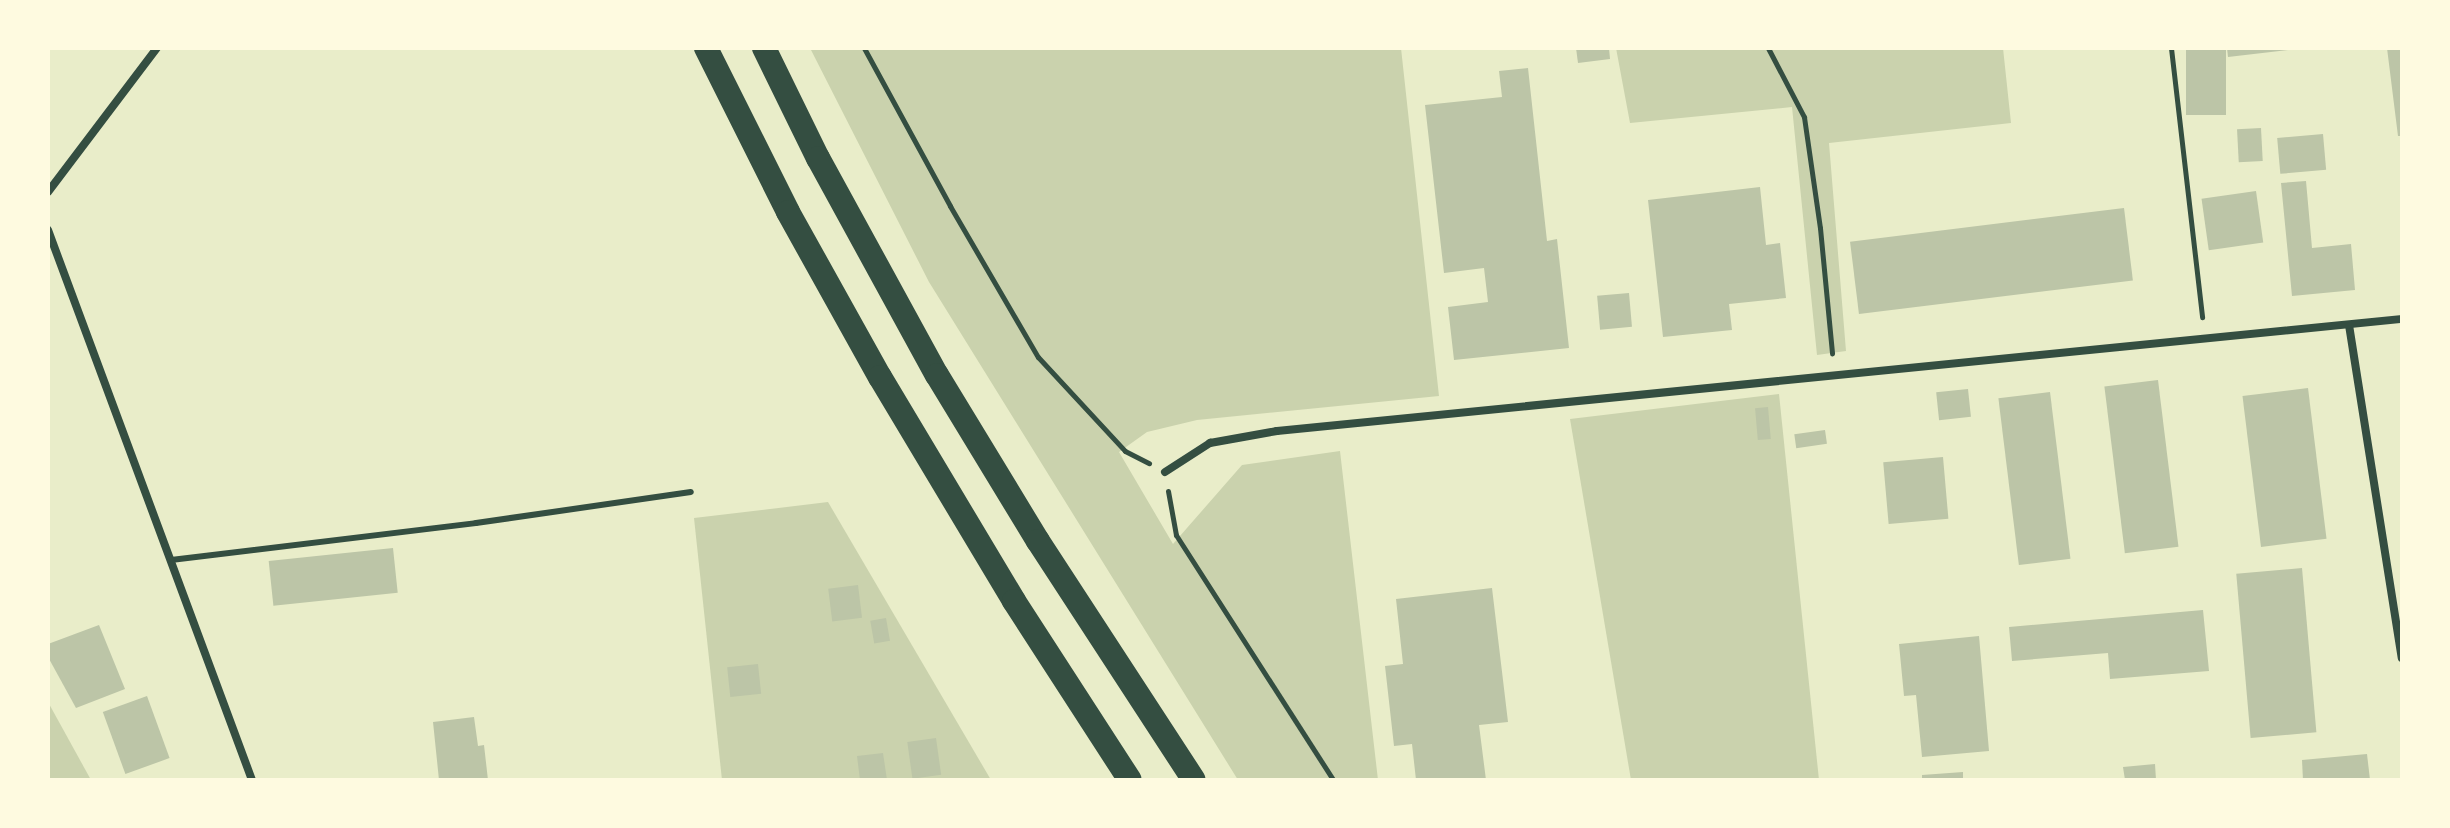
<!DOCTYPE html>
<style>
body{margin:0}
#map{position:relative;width:2450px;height:828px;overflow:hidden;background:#e9edc9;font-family:"Varela Round",sans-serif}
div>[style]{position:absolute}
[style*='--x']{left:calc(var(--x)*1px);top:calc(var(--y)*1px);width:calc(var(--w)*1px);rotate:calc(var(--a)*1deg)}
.green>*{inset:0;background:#cad2ad}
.building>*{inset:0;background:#bcc5a7;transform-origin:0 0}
.path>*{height:5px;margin:-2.5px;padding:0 2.5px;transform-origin:2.5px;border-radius:2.5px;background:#344e41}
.service>*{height:6px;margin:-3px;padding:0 3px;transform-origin:3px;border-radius:3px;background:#344e41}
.minor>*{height:8px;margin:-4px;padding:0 4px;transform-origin:4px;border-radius:4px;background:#344e41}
.motorway>*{height:24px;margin:-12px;padding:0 12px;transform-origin:12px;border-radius:12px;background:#344e41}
span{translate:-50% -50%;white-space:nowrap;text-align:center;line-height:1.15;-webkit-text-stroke:7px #fefae0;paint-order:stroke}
.frame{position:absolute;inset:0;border:50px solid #fefae0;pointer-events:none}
</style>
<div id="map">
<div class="green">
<i style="clip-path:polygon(810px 48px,1401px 48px,1439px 396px,1197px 420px,1147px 432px,1119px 452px,1173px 544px,1242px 465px,1340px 451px,1378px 780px,1238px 780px,929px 282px)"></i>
<i style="clip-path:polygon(1616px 48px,2003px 48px,2011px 123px,1829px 143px,1846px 351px,1817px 355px,1792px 107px,1630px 123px)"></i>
<i style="clip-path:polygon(1779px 394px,1819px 780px,1631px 780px,1570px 419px)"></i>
<i style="clip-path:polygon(828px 502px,991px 780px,722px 780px,694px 518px)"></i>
<i style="clip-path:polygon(48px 702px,91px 780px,48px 780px)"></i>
</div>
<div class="building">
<i style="clip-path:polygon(1576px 48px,1609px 48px,1610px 59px,1578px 63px)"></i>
<i style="left:2186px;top:48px;width:40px;height:67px"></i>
<i style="clip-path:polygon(2227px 48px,2288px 48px,2288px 50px,2228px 57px)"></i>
<i style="clip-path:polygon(2387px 48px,2402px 48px,2402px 136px,2398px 136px)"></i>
<i style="clip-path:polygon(1528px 68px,1547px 241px,1557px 239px,1569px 348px,1454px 360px,1448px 307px,1488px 302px,1484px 268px,1444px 273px,1425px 105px,1502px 97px,1499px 71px)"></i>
<i style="left:2261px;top:128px;width:33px;height:24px;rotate:87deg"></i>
<i style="left:2323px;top:134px;width:36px;height:46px;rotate:85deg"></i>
<i style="clip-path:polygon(2306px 181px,2312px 248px,2351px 244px,2355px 290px,2292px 296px,2281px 183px)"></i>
<i style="clip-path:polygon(1760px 187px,1766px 245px,1780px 243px,1786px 298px,1729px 304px,1732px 330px,1663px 337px,1648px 200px)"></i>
<i style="left:2256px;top:191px;width:52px;height:55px;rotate:82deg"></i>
<i style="left:2124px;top:208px;width:73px;height:276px;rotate:83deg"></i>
<i style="left:1629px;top:293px;width:34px;height:32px;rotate:85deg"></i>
<i style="left:2158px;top:380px;width:168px;height:54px;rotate:83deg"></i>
<i style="left:2308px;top:388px;width:152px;height:66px;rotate:83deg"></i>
<i style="left:1968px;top:389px;width:28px;height:32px;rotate:84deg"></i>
<i style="left:2050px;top:392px;width:168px;height:52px;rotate:83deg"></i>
<i style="left:1768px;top:407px;width:32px;height:13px;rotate:85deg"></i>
<i style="left:1825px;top:430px;width:14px;height:31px;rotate:82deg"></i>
<i style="left:1943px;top:457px;width:62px;height:60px;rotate:85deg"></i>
<i style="left:393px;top:548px;width:45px;height:125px;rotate:84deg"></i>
<i style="left:2302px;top:568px;width:165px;height:66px;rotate:85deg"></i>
<i style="left:858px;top:585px;width:33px;height:30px;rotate:83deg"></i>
<i style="clip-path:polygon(1492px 588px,1508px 722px,1479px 725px,1486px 780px,1416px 780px,1412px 744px,1394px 746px,1385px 666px,1403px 664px,1396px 599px)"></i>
<i style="clip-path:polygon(2203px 610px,2209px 671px,2110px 679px,2108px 653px,2012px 661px,2009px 627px)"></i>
<i style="left:886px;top:618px;width:23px;height:16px;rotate:80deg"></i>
<i style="clip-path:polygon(99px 625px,125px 689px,76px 708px,48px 657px,48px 644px)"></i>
<i style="clip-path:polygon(1979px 636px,1989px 751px,1922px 757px,1916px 695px,1904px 696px,1899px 644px)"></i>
<i style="left:758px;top:664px;width:30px;height:31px;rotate:84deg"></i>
<i style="left:147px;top:696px;width:66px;height:47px;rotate:70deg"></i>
<i style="clip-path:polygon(474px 717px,478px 746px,484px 745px,488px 780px,439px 780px,433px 722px)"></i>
<i style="left:936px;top:738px;width:37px;height:29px;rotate:82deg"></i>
<i style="clip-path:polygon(883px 753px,887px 780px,860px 780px,857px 756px)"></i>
<i style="clip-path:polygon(2367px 754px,2370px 780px,2303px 780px,2302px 760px)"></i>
<i style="clip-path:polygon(2155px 764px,2156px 780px,2125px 780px,2123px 767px)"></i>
<i style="clip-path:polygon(1963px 772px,1963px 780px,1922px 780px,1922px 775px)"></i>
</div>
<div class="path">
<i style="--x:864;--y:48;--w:180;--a:61.4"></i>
<i style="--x:950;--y:206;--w:175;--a:59.8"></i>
<i style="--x:1038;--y:357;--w:128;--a:47.2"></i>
<i style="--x:1125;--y:451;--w:27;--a:27"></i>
<i style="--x:1768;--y:48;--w:78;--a:62.4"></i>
<i style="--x:1804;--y:117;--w:112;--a:81.8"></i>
<i style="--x:1820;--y:228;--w:126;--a:84.5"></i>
<i style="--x:2171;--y:48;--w:271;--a:83.4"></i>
<i style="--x:1168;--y:491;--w:45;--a:79.7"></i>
<i style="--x:1176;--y:535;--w:291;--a:57.3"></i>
</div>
<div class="service">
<i style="--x:171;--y:560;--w:307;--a:-6.9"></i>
<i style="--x:476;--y:523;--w:217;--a:-8.2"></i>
</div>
<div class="minor">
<i style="--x:48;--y:192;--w:181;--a:-52.9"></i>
<i style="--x:48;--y:230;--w:587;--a:69.65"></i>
<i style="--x:2349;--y:325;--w:337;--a:81"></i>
<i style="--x:1165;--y:472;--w:54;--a:-32.8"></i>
<i style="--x:1210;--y:443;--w:68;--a:-10.2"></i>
<i style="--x:1277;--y:431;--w:1131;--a:-5.69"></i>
</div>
<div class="motorway">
<i style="--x:706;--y:48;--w:183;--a:63.4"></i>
<i style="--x:788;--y:212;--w:189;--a:60.9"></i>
<i style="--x:880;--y:377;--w:261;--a:59.1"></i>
<i style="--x:1014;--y:601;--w:213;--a:57.1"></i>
<i style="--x:764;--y:48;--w:123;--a:63.9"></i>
<i style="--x:818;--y:158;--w:247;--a:61.3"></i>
<i style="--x:937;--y:375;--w:194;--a:58.7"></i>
<i style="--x:1038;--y:541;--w:285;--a:56.9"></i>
</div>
<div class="frame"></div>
</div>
